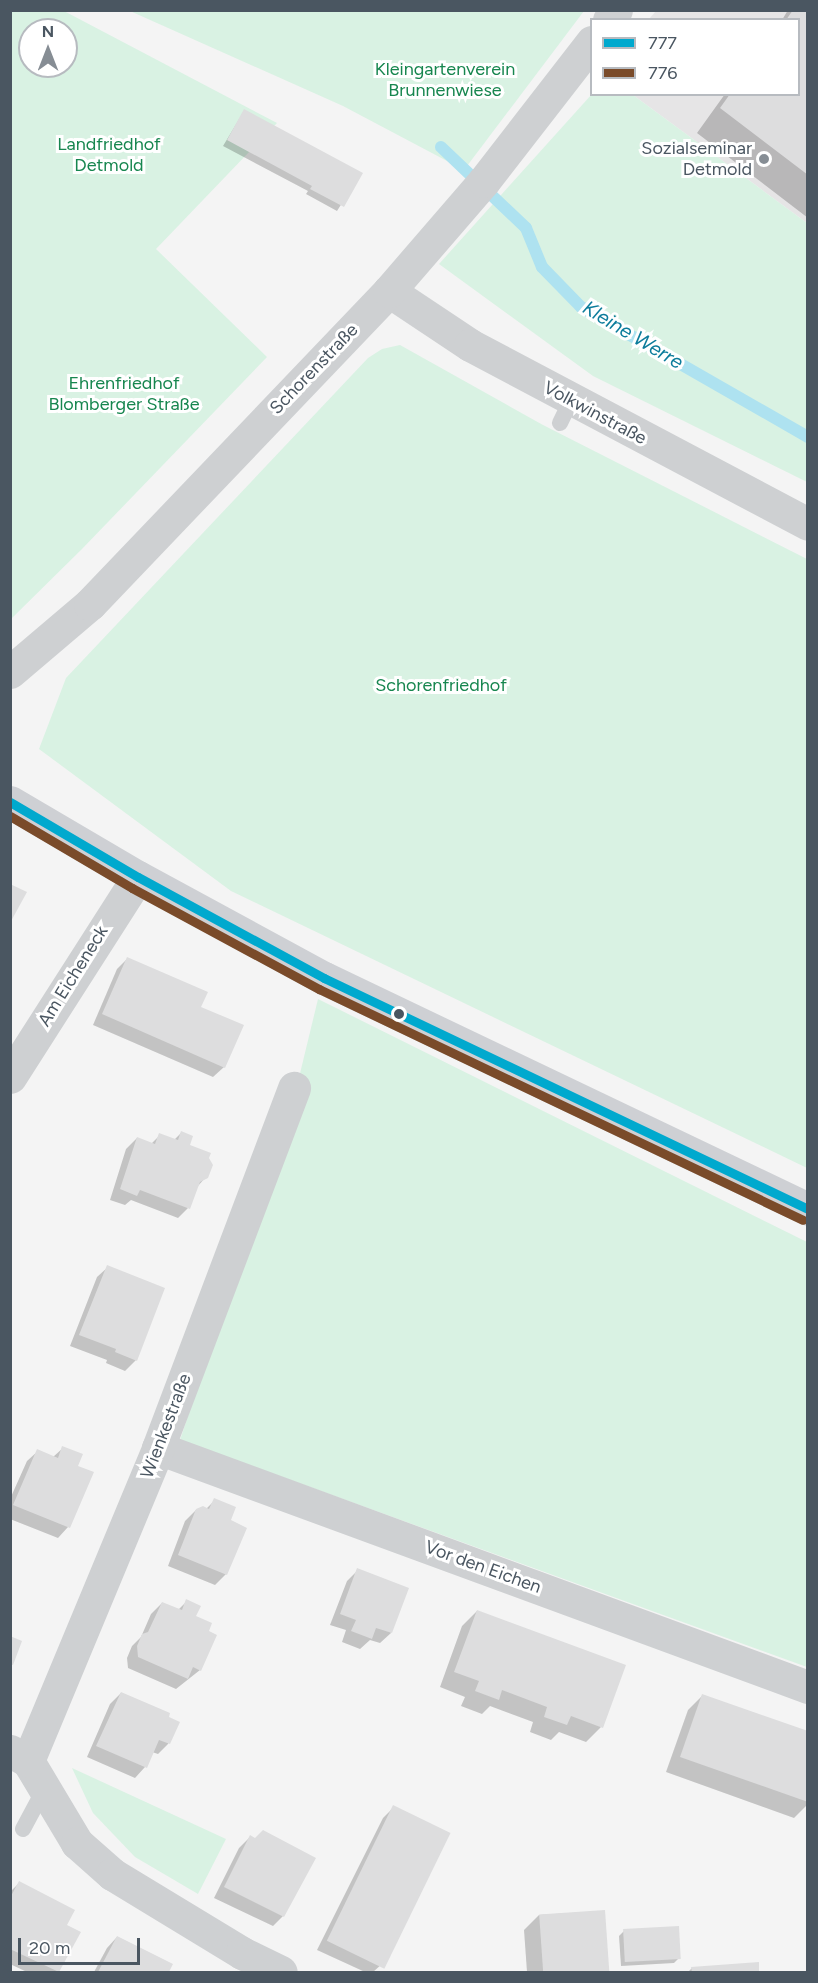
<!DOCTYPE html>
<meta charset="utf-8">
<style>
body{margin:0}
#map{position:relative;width:818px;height:1983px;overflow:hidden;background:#f4f4f4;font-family:Figtree,sans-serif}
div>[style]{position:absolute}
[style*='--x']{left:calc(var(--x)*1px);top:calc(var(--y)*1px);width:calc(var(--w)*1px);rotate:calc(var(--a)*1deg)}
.education>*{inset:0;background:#e6e5e6}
.green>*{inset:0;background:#d9f2e3}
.shadow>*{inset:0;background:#0003}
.stream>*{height:12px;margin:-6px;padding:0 6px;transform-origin:6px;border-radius:6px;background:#aee2f0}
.building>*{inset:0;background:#ddddde;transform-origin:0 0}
.lane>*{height:16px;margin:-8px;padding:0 8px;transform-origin:8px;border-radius:8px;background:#ced0d2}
.street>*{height:33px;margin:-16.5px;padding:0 16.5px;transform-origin:16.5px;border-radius:16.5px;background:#ced0d2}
.secondary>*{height:33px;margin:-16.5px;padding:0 16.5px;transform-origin:16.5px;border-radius:16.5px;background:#ced0d4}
.bus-1>*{height:9px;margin:-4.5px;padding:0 4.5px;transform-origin:4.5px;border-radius:4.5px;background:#00a9ce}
.bus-2>*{height:9px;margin:-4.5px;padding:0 4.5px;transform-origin:4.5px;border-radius:4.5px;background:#7a4b2a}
.dots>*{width:16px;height:16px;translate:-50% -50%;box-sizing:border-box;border:3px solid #fff;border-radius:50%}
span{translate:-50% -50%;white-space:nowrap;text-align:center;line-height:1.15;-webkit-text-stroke:6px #fff;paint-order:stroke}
.park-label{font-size:18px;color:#17864f}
.poi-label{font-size:18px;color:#4a5661}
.right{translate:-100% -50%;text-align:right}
.street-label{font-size:18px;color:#4a5661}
.water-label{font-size:20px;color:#0c7c9b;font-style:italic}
.frame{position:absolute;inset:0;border:12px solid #4a5661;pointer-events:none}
.legend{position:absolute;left:590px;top:18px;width:210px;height:78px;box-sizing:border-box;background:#fff;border:2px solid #b7bbc0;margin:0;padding:8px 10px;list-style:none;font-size:18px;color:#4a5661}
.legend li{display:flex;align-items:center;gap:12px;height:30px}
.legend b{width:30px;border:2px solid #b7bbc0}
.north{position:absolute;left:18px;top:18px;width:60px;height:60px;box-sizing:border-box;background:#fff;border:2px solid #b7bbc0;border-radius:50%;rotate:0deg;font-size:16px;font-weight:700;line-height:24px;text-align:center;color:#4a5661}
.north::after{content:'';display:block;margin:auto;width:21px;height:27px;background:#868d94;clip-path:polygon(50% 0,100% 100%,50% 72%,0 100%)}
.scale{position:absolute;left:18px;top:1938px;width:122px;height:27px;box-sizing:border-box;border:3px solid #4a5661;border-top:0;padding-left:8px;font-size:18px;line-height:21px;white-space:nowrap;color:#4a5661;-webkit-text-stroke:4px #fff;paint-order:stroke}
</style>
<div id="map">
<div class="education">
<i style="clip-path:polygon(656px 11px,807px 11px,807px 223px,633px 95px,798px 94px,798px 20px,649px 19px)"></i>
</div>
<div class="green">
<i style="clip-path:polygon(evenodd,11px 11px,64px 11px,277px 123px,156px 249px,267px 357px,82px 549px,11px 619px,11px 11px,30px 30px,66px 30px,66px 66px,30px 66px,30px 30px)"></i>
<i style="clip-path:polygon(130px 11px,584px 10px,584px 11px,464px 170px,343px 106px)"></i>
<i style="clip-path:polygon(592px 94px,633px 95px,807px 223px,807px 482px,593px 376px,439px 264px)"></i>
<i style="clip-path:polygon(400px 345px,543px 425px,807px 559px,807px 1168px,231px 891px,39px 749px,66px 678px,368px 358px,382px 349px)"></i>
<i style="clip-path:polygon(318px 999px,807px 1242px,807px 1667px,180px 1440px,296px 1090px)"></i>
<i style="clip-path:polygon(72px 1768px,226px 1839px,198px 1894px,135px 1857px,93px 1813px)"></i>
</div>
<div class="shadow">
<i style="clip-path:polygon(788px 10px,808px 10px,808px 218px,697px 133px,725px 94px,798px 94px,798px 20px,782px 20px)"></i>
<i style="clip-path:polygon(244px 111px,361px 173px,337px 211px,306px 194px,308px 191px,223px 146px)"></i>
<i style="clip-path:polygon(128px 958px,224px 1067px,213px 1077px,93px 1025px,117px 969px)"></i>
<i style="clip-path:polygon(181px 1133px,206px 1177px,197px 1187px,188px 1208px,178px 1218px,131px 1200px,125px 1205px,110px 1200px,126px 1149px,137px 1138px,151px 1144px,160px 1135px,174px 1140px)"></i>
<i style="clip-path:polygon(108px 1267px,136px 1360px,125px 1371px,106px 1363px,107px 1360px,70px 1346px,97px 1277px)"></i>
<i style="clip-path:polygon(63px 1448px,76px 1467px,92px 1473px,68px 1527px,58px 1538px,10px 1519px,10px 1499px,27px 1461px,38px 1451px,53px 1457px)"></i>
<i style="clip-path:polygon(215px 1500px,229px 1521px,226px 1574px,215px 1585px,168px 1566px,185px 1521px,196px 1510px,206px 1509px)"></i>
<i style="clip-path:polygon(358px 1570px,391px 1633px,380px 1643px,370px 1640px,360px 1649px,342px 1642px,346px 1630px,330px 1625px,347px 1581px)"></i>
<i style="clip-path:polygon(187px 1601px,194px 1617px,200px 1670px,176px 1689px,128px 1668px,127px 1658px,132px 1646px,141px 1637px,151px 1614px,162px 1603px,178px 1610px)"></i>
<i style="clip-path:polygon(477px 1611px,601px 1727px,586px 1742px,559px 1732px,551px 1740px,530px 1732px,533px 1722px,490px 1706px,482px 1714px,461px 1706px,465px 1697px,440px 1687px,462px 1626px)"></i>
<i style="clip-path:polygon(121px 1693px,178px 1723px,168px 1744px,158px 1754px,152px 1752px,145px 1767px,135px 1778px,87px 1757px,110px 1704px)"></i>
<i style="clip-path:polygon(703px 1695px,808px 1733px,808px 1804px,794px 1818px,666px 1772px,688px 1710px)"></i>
<i style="clip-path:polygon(394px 1807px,449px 1833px,382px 1964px,373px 1972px,365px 1972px,317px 1950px,383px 1818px)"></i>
<i style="clip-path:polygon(263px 1832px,314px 1859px,283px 1916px,273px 1926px,214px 1898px,239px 1848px,250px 1837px,255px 1839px)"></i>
<i style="clip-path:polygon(20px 1882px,64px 1926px,79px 1933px,57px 1972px,27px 1972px,10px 1964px,10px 1892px)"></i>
<i style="clip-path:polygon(603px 1911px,608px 1972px,527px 1972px,524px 1930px,539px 1915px)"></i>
<i style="clip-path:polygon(624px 1931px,679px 1958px,674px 1963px,621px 1966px,619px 1936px)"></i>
<i style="clip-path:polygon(117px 1937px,171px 1965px,167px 1972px,94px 1972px,107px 1948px)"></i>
<i style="clip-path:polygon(757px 1964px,758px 1972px,688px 1972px,692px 1968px)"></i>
</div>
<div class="stream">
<i style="--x:441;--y:147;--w:117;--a:43.6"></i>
<i style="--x:526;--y:228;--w:42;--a:67.7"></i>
<i style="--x:542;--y:267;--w:56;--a:45.7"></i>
<i style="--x:581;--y:307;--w:262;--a:29.8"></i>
</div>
<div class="building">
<i style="clip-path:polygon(793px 10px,808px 10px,808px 175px,720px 108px,730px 94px,798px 94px,798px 20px,786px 20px)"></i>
<i style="clip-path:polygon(244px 109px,363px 173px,344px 207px,310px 189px,312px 186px,227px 140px)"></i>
<i style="clip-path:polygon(10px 884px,27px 892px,10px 923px)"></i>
<i style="clip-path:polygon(127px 957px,208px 992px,201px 1007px,244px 1025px,225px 1068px,102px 1014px)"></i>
<i style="clip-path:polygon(181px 1131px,193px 1136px,190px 1145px,211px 1153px,209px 1158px,213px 1165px,208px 1178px,200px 1182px,190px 1209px,140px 1190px,137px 1196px,120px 1189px,137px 1137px,155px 1144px,159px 1133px,178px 1140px)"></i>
<i style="clip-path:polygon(107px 1265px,165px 1288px,137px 1361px,115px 1352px,116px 1349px,79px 1335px)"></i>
<i style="clip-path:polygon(62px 1446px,83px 1454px,78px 1466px,94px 1472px,70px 1528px,13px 1505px,37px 1449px,58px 1458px)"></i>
<i style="clip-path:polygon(214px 1498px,236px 1507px,231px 1520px,247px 1528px,227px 1575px,178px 1555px,196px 1509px,203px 1506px,209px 1509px)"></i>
<i style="clip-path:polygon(357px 1568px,409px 1588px,392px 1633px,376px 1628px,372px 1639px,351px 1631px,356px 1620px,340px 1614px)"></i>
<i style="clip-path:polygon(186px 1599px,201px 1606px,196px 1616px,212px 1623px,209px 1631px,217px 1635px,201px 1671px,193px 1667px,188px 1679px,138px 1657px,137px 1646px,142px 1634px,148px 1632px,162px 1602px,182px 1610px)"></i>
<i style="clip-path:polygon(477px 1610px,626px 1665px,603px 1728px,571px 1716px,567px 1725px,544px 1717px,547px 1707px,502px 1690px,499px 1700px,475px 1691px,479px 1681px,454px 1672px)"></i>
<i style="clip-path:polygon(10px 1636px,22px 1641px,13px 1665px,10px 1664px)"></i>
<i style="clip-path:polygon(121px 1692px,170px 1713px,169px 1717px,180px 1722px,170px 1744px,159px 1740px,147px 1768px,96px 1746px)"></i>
<i style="clip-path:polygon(702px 1694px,808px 1731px,808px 1802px,680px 1757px)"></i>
<i style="left:393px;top:1805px;width:64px;height:151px;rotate:26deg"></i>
<i style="clip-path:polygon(263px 1830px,316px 1858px,284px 1917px,224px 1887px,250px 1835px,255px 1838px)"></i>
<i style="clip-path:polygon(19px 1881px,75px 1910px,67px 1925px,81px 1932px,59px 1972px,10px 1949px,10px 1898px)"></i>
<i style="left:605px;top:1910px;width:62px;height:66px;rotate:86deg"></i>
<i style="left:679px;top:1926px;width:33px;height:56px;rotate:87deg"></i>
<i style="clip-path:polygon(117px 1936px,173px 1964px,169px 1972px,98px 1972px)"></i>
<i style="clip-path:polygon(759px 1962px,759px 1972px,692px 1972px,691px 1967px)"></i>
</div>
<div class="lane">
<i style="--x:560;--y:423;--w:25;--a:-64"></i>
<i style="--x:23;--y:1829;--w:47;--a:-61.8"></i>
</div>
<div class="street">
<i style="--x:609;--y:20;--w:12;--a:-55"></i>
<i style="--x:389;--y:291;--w:97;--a:33.7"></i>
<i style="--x:470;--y:345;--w:382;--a:27.9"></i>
<i style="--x:10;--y:672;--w:105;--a:-40.4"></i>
<i style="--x:90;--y:604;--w:433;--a:-46.3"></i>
<i style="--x:389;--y:291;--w:145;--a:-49.2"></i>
<i style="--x:484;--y:181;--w:176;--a:-52.2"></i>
<i style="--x:10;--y:1077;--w:237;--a:-57.4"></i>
<i style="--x:158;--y:1448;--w:693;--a:20.19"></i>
<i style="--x:10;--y:1751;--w:21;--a:29"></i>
<i style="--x:28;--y:1761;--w:96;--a:59.1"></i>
<i style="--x:77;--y:1843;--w:47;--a:41.5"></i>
<i style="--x:112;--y:1874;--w:152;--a:31.3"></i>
<i style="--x:242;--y:1953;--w:43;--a:26"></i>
<i style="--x:28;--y:1761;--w:339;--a:-67.4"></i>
<i style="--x:158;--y:1448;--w:385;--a:-69.3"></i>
</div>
<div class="secondary">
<i style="--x:10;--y:802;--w:148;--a:30.4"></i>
<i style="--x:138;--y:877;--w:212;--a:28.5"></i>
<i style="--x:324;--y:978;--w:536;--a:25.51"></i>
</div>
<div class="bus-1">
<i style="--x:10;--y:802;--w:148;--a:30.4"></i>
<i style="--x:138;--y:877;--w:212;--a:28.5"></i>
<i style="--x:324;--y:978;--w:536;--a:25.51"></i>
</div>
<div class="bus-2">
<i style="--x:10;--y:816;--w:142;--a:30.5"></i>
<i style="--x:132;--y:888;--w:213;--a:28.4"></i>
<i style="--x:319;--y:989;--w:536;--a:25.51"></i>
</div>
<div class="dots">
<i style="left:764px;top:159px;background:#868d94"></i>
<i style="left:399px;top:1014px;background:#4a5661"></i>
</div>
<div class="park-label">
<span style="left:445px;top:80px">Kleingartenverein<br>Brunnenwiese</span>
<span style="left:109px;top:155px">Landfriedhof<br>Detmold</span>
<span style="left:124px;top:394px">Ehrenfriedhof<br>Blomberger Straße</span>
<span style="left:441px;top:685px">Schorenfriedhof</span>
</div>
<div class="poi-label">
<span class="right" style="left:752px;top:159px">Sozialseminar<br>Detmold</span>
</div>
<div class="street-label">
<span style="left:314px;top:369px;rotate:-46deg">Schorenstraße</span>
<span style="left:595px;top:413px;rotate:28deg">Volkwinstraße</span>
<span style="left:73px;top:976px;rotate:-58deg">Am Eicheneck</span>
<span style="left:166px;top:1426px;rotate:-69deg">Wienkestraße</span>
<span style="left:483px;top:1567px;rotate:20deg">Vor den Eichen</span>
</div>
<div class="water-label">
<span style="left:633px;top:335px;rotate:31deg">Kleine Werre</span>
</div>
<div class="frame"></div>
<ul class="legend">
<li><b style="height:8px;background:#00a9ce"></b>777</li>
<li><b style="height:8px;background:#7a4b2a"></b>776</li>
</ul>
<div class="north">N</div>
<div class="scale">20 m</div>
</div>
